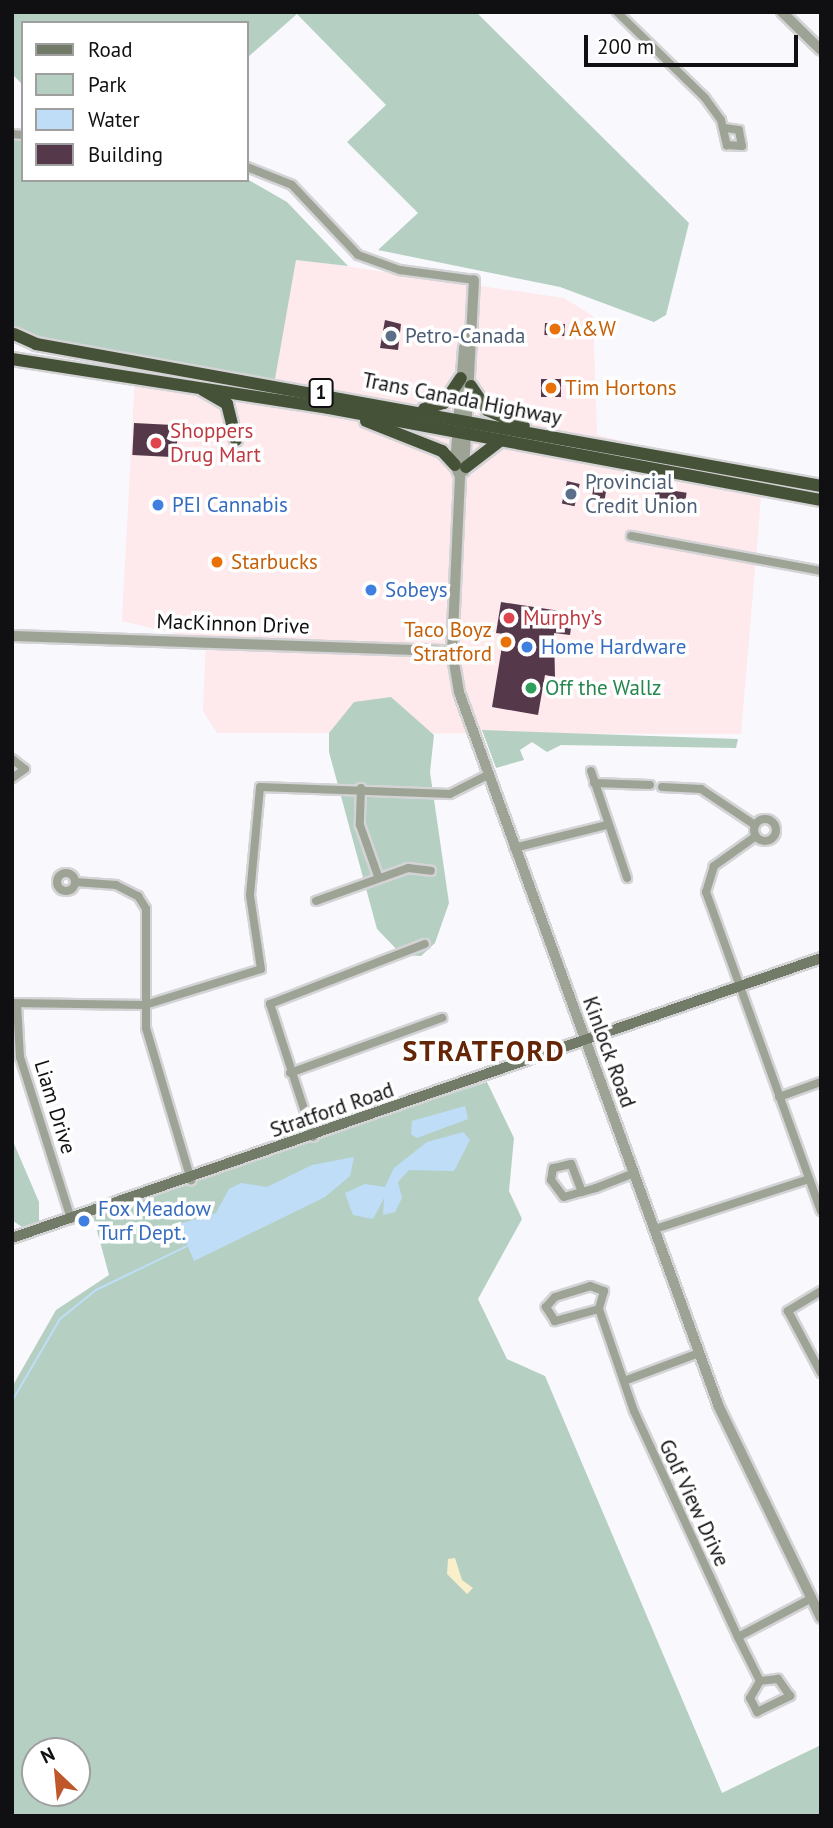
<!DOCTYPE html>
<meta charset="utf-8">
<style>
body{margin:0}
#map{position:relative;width:833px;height:1828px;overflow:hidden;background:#f9f8fc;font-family:"PT Sans",sans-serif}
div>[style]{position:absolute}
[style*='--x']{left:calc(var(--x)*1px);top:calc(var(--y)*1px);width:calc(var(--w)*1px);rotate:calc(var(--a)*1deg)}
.commercial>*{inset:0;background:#fee9ec}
.green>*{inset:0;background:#b5d0c3}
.sand>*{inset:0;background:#f9efca}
.water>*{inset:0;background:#bfddf6}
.stream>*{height:2px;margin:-1px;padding:0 1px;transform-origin:1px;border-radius:1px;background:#bfddf6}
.building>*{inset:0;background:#55394a;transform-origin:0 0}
.roads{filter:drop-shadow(2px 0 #d4d3d6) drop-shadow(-2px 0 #d4d3d6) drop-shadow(0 2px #d4d3d6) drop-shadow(0 -2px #d4d3d6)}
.minor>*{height:8px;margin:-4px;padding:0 4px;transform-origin:4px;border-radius:4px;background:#9da496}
.minor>.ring{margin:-4px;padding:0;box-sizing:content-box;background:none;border:8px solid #9da496;border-radius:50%}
.tertiary>*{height:10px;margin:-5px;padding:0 5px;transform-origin:5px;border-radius:5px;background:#9da496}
.secondary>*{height:10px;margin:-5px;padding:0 5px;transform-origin:5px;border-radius:5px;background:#717b67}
.trunk>*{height:12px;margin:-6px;padding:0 6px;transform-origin:6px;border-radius:6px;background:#465238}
.dots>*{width:19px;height:19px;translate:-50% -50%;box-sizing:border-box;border:4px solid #fff;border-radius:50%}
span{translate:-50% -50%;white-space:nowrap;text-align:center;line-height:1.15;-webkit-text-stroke:7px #fff;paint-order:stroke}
.shield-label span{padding:2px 5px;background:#fff;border:2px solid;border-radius:5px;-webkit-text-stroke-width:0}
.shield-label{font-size:19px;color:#100f11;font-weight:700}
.food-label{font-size:21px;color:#c56008}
.left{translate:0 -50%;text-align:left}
.right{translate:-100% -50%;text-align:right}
.service-label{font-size:21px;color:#4e5e75}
.street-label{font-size:21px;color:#100f11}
.health-label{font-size:21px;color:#be3a42}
.shop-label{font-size:21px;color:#366cbe}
.leisure-label{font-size:21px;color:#27864d}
.district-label{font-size:28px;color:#652607;font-weight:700;letter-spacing:2px}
.frame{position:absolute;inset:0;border:14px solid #100f11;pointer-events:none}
.legend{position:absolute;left:21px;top:21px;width:228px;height:161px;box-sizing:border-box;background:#fff;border:2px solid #9f9fa0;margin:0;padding:9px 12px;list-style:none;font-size:21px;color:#100f11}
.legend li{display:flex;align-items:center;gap:14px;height:35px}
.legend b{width:35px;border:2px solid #9f9fa0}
.north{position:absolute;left:21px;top:1737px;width:70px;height:70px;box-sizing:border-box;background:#fff;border:2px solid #9f9fa0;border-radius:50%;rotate:334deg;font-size:19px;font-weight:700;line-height:28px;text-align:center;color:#100f11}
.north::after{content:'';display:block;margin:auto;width:24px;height:32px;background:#be582b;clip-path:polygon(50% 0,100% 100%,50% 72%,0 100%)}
.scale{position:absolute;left:584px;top:35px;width:214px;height:32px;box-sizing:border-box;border:4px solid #100f11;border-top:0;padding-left:9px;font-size:21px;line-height:24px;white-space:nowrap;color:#100f11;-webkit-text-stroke:5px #fff;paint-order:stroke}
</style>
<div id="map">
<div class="commercial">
<i style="clip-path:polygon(296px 259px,564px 298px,593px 316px,597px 435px,763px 474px,741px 734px,217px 733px,203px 711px,206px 641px,122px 621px,135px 376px,272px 389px)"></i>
</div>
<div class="green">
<i style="clip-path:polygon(12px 12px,476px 12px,689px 223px,666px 315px,654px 322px,560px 287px,378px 250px,418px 213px,347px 142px,386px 105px,297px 14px,247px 58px,247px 23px,23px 23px,23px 85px,12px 74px)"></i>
<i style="clip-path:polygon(12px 139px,23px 140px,23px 180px,247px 179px,287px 202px,348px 266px,296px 260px,273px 390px,12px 341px)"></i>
<i style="clip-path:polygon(391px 697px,434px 735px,430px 772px,449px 903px,435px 943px,421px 956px,402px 955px,377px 929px,329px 752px,329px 733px,354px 702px)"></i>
<i style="clip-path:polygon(482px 730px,738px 739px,736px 748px,561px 745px,547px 752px,532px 742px,520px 750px,524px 760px,496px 768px)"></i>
<i style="clip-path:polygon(evenodd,487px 1082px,514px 1138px,509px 1191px,522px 1219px,478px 1299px,507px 1359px,545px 1376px,722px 1793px,821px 1745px,821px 1816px,12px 1816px,12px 1387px,56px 1310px,109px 1275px,92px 1212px,487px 1082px,35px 1751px,77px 1751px,77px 1793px,35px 1793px,35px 1751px)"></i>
<i style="clip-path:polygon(12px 1139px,39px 1202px,39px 1227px,26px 1230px,12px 1220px)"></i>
</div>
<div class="sand">
<i style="clip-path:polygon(455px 1558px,462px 1580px,473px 1588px,467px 1594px,447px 1574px,448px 1559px)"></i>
</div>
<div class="water">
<i style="clip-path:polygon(465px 1106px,468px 1119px,417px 1138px,411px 1134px,412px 1121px)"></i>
<i style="clip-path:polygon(463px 1132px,470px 1140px,454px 1171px,409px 1170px,398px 1182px,402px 1198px,395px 1212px,383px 1215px,384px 1198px,373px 1219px,353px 1215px,345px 1193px,365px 1184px,385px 1187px,394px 1168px,427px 1142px)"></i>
<i style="clip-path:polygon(354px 1157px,350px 1176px,325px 1197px,194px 1261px,179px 1224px,216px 1213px,229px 1189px,241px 1183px,267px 1187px,312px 1165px)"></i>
</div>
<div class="stream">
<i style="--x:12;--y:1401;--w:95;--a:-59.7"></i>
<i style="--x:60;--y:1319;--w:46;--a:-38.9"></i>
<i style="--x:96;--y:1290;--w:101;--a:-25.8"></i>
</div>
<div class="building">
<i style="clip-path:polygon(385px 320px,401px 324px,398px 350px,380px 348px)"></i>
<i style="left:545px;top:323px;width:20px;height:12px;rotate:3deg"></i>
<i style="left:541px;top:379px;width:20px;height:18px"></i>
<i style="left:134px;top:423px;width:44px;height:32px;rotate:3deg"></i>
<i style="left:567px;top:481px;width:13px;height:23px;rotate:13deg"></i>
<i style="left:594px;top:484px;width:13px;height:16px;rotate:9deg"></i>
<i style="left:656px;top:488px;width:31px;height:18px;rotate:9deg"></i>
<i style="clip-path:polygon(501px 602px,573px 613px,570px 635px,554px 633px,555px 677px,545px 675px,538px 715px,492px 707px,504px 634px,496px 633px)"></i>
</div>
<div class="roads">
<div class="minor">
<i style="--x:617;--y:12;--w:123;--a:44.3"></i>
<i style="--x:705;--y:98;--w:27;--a:54"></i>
<i style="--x:721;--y:120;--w:26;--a:77"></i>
<i style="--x:727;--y:145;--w:15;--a:4"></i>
<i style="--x:742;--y:146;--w:16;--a:-101"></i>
<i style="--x:739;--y:130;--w:15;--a:-172"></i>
<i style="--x:12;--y:134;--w:11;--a:5"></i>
<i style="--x:247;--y:167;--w:48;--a:21.8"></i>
<i style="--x:292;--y:185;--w:96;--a:46.7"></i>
<i style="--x:358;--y:255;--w:45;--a:19.7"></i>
<i style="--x:400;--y:270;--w:75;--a:7.7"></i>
<i style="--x:631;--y:536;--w:193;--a:10.4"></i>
<i style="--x:12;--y:759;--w:16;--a:38"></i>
<i style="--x:25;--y:769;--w:16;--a:145"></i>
<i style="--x:591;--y:771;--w:113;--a:71.4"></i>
<i style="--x:594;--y:783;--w:56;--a:2"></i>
<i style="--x:662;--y:787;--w:39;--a:3"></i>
<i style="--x:701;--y:789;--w:65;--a:33.7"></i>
<i style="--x:361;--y:788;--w:37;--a:92"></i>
<i style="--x:360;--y:825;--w:54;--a:70.6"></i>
<i class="ring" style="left:754px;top:819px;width:14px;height:14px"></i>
<i style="--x:756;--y:836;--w:52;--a:144.5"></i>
<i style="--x:714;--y:866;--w:27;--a:107"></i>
<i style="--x:706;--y:892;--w:339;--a:70.2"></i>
<i style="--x:514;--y:848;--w:95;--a:-14"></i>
<i class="ring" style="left:57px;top:873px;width:10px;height:10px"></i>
<i style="--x:75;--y:882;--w:41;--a:4.2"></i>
<i style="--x:116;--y:885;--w:25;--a:27"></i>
<i style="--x:138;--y:896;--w:15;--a:58"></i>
<i style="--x:146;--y:909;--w:119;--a:90"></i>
<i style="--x:146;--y:1028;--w:159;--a:73.5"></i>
<i style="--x:316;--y:901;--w:98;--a:-19.7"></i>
<i style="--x:408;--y:868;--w:23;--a:7"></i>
<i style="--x:12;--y:1003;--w:133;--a:0.9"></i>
<i style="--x:145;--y:1005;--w:121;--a:-17.2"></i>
<i style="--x:261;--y:969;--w:75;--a:-98.5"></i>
<i style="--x:250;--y:895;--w:108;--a:-84.7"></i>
<i style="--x:260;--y:787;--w:190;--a:2.1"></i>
<i style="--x:450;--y:794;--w:42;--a:-26.6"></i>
<i style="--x:17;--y:1004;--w:53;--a:86.8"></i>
<i style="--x:20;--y:1057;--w:170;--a:72.5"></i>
<i style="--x:290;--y:1073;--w:162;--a:-19.9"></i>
<i style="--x:779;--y:1097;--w:45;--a:-19.7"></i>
<i style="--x:313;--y:1137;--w:140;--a:-107.9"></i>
<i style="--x:270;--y:1004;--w:166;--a:-21.2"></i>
<i style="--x:582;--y:1192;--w:30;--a:-111"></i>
<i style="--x:571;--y:1164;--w:18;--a:167"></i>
<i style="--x:553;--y:1168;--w:12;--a:99"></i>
<i style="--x:551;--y:1180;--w:21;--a:53"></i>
<i style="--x:564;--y:1197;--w:19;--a:-16"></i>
<i style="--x:582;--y:1192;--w:15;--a:-16"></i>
<i style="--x:596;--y:1188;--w:41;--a:-21.5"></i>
<i style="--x:655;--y:1229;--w:162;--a:-18"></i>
<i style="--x:821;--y:1291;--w:39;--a:149"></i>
<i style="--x:788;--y:1311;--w:70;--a:62"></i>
<i style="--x:599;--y:1309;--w:46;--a:164.7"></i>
<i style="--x:555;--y:1321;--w:17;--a:-123"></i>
<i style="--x:546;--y:1307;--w:13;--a:-48"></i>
<i style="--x:555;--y:1297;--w:37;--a:-17"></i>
<i style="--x:590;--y:1286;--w:15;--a:20"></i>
<i style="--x:604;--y:1291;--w:19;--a:106"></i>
<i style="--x:599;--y:1309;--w:108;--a:71.1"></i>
<i style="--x:634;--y:1411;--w:249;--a:65.3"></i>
<i style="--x:624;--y:1381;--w:80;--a:-20.5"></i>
<i style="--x:760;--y:1681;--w:20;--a:120"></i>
<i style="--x:750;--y:1698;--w:16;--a:63"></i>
<i style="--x:757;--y:1712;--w:37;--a:-26"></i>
<i style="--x:790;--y:1696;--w:21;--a:-125"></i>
<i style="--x:778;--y:1679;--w:18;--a:174"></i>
<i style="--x:760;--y:1681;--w:49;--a:-116.6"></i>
<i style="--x:738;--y:1637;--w:81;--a:-27.8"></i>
</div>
<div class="tertiary">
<i style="--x:782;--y:12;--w:54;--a:44.3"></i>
<i style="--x:470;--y:340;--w:10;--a:127"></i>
<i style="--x:464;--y:348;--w:117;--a:94.4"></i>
<i style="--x:455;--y:465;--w:13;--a:67"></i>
<i style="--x:460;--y:477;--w:174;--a:92.6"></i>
<i style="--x:452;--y:651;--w:42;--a:80.3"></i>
<i style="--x:459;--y:692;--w:761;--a:70.02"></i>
<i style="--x:719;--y:1407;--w:234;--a:64.2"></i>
<i style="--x:464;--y:471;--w:191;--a:-87"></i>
<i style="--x:12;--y:636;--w:440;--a:2"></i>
</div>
<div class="secondary">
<i style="--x:12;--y:1238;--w:856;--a:-19.09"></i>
</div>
<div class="trunk">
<i style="--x:14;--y:334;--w:24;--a:24"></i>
<i style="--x:36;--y:344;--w:798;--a:10.25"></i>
<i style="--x:12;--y:359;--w:321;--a:8.8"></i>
<i style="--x:329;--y:408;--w:501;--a:10.59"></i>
<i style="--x:471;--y:386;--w:29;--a:56"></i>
<i style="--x:487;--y:410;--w:40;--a:23.4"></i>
<i style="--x:203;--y:390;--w:28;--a:30"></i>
<i style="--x:227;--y:404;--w:37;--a:76"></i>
<i style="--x:424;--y:409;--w:21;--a:-17"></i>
<i style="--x:444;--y:403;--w:30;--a:-56"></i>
<i style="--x:366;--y:421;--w:82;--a:21.5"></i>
<i style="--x:442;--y:451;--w:19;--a:47"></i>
<i style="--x:466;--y:467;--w:44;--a:-37.6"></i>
</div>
</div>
<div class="dots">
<i style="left:555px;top:329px;background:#e8710a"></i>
<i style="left:391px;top:336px;background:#5c6f8a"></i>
<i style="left:551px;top:388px;background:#e8710a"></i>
<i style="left:156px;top:443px;background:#e0444e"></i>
<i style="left:571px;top:494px;background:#5c6f8a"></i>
<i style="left:158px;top:505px;background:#3f7fe0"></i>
<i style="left:217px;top:562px;background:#e8710a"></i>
<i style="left:371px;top:590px;background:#3f7fe0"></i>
<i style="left:509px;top:618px;background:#e0444e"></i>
<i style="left:506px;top:642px;background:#e8710a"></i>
<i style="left:527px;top:647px;background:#3f7fe0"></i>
<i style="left:531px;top:688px;background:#2e9e5b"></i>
<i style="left:84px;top:1221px;background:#3f7fe0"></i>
</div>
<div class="shield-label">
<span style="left:321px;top:393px">1</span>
</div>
<div class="food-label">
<span class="left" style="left:569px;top:329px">A&amp;W</span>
<span class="left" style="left:565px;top:388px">Tim Hortons</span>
<span class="left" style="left:231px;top:562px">Starbucks</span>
<span class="right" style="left:492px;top:642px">Taco Boyz<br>Stratford</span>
</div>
<div class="service-label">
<span class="left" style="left:405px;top:336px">Petro-Canada</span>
<span class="left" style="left:585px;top:494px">Provincial<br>Credit Union</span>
</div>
<div class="street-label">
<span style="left:462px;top:399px;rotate:11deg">Trans Canada Highway</span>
<span style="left:233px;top:624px;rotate:2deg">MacKinnon Drive</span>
<span style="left:609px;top:1052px;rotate:70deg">Kinlock Road</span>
<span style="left:55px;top:1107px;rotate:73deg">Liam Drive</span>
<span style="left:332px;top:1110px;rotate:-19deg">Stratford Road</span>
<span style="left:694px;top:1503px;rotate:65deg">Golf View Drive</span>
</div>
<div class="health-label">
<span class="left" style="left:170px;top:443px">Shoppers<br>Drug Mart</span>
<span class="left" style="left:523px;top:618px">Murphy’s</span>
</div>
<div class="shop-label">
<span class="left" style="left:172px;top:505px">PEI Cannabis</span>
<span class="left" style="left:385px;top:590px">Sobeys</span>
<span class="left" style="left:541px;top:647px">Home Hardware</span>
<span class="left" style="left:98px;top:1221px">Fox Meadow<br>Turf Dept.</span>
</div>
<div class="leisure-label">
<span class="left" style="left:545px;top:688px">Off the Wallz</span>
</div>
<div class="district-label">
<span style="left:484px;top:1051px">STRATFORD</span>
</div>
<div class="frame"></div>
<ul class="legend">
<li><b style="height:9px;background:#717b67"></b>Road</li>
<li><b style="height:19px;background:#b5d0c3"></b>Park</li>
<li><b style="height:19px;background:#bfddf6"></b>Water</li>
<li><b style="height:19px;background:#55394a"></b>Building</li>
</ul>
<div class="north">N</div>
<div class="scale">200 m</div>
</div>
